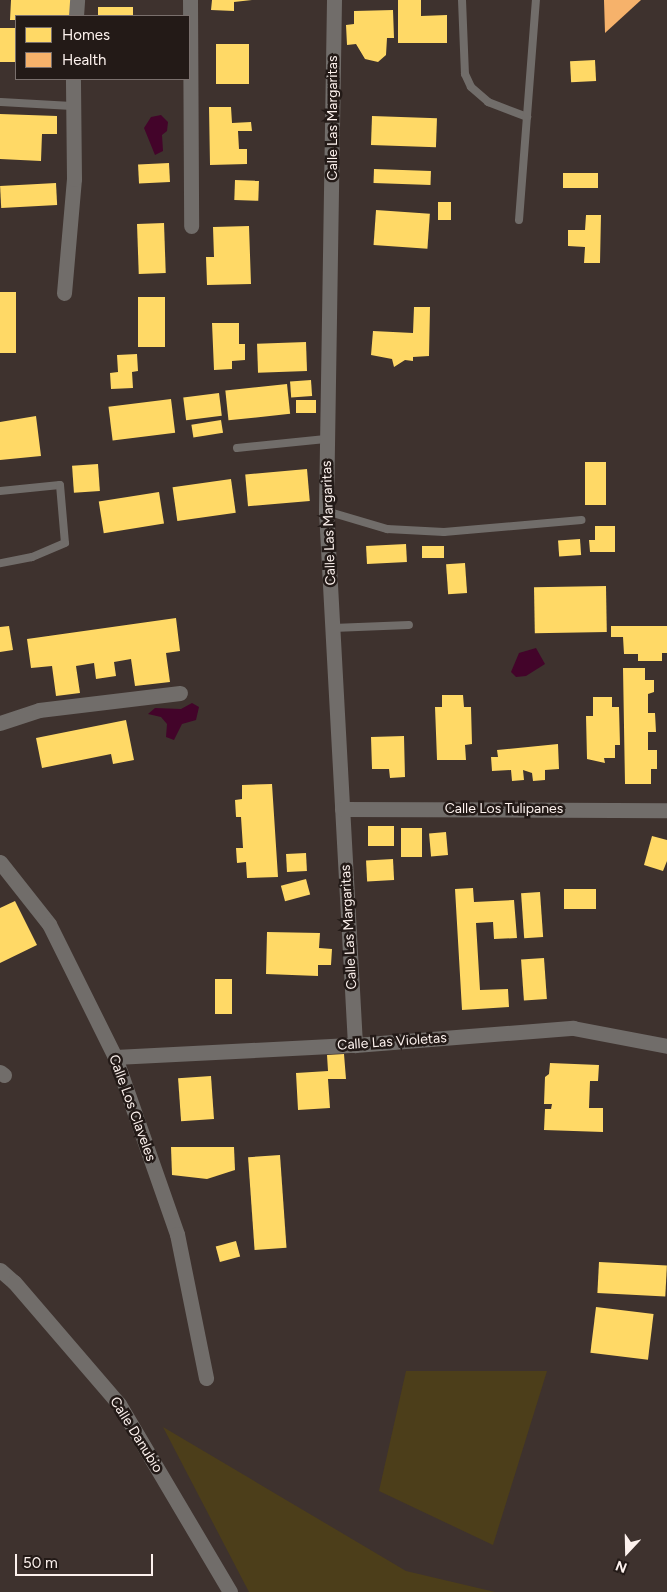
<!DOCTYPE html>
<style>
body{margin:0}
#map{position:relative;width:667px;height:1592px;overflow:hidden;background:#3e322e;font-family:Figtree,sans-serif}
div>[style]{position:absolute}
[style*='--x']{left:calc(var(--x)*1px);top:calc(var(--y)*1px);width:calc(var(--w)*1px);rotate:calc(var(--a)*1deg)}
.green>*{inset:0;background:#4c3e1a}
.water>*{inset:0;background:#43042a}
.homes>*{inset:0;background:#ffd966;transform-origin:0 0}
.health>*{inset:0;background:#f6b26b}
.lane>*{height:8px;margin:-4px;padding:0 4px;transform-origin:4px;border-radius:4px;background:#716d6a}
.street>*{height:15px;margin:-7.5px;padding:0 7.5px;transform-origin:7.5px;border-radius:7.5px;background:#716d6a}
span{translate:-50% -50%;white-space:nowrap;text-align:center;line-height:1.15;-webkit-text-stroke:5px #231a17;paint-order:stroke}
.street-label{font-size:14px;color:#fdf2ee}
.legend{position:absolute;left:15px;top:15px;width:175px;height:65px;box-sizing:border-box;background:#231a17;border:1px solid #7a706d;margin:0;padding:6px 9px;list-style:none;font-size:15px;color:#fdf2ee}
.legend li{display:flex;align-items:center;gap:10px;height:25px}
.legend b{width:25px;border:1px solid #7a706d}
.north{position:absolute;left:602px;top:1527px;width:50px;height:50px;-webkit-text-stroke:4px #231a17;paint-order:stroke;rotate:201deg;font-size:14px;font-weight:700;line-height:20px;text-align:center;color:#fdf2ee}
.north::after{content:'';display:block;margin:auto;width:18px;height:22px;background:#fdf2ee;clip-path:polygon(50% 0,100% 100%,50% 72%,0 100%)}
.scale{position:absolute;left:15px;top:1554px;width:138px;height:22px;box-sizing:border-box;border:2px solid #fdf2ee;border-top:0;padding-left:6px;font-size:15px;line-height:18px;white-space:nowrap;color:#fdf2ee;-webkit-text-stroke:4px #231a17;paint-order:stroke}
</style>
<div id="map">
<div class="green">
<i style="clip-path:polygon(406px 1371px,547px 1371px,493px 1545px,379px 1491px)"></i>
<i style="clip-path:polygon(163px 1427px,406px 1571px,495px 1592px,249px 1592px)"></i>
</div>
<div class="water">
<i style="clip-path:polygon(161px 115px,168px 122px,167px 131px,162px 135px,163px 151px,155px 155px,144px 128px,151px 117px)"></i>
<i style="clip-path:polygon(536px 648px,545px 664px,526px 676px,516px 677px,511px 672px,519px 653px)"></i>
<i style="clip-path:polygon(192px 703px,199px 707px,196px 720px,182px 724px,174px 740px,166px 737px,167px 724px,161px 717px,148px 714px,155px 708px,181px 709px)"></i>
</div>
<div class="homes">
<i style="clip-path:polygon(11px 0,73px 0,73px 16px,16px 16px,16px 20px,10px 20px)"></i>
<i style="clip-path:polygon(212px 0,252px 0,234px 2px,234px 11px,211px 10px)"></i>
<i style="clip-path:polygon(398px 0,421px 0,421px 16px,447px 15px,447px 43px,398px 43px)"></i>
<i style="left:98px;top:7px;width:35px;height:9px"></i>
<i style="clip-path:polygon(393px 10px,394px 38px,387px 38px,386px 55px,378px 62px,365px 59px,356px 44px,347px 45px,346px 25px,354px 24px,354px 11px)"></i>
<i style="left:0;top:28px;width:16px;height:34px"></i>
<i style="left:216px;top:44px;width:33px;height:40px"></i>
<i style="left:595px;top:60px;width:21px;height:25px;rotate:87deg"></i>
<i style="clip-path:polygon(209px 107px,231px 107px,232px 123px,251px 122px,252px 131px,238px 131px,239px 149px,247px 149px,247px 164px,210px 165px)"></i>
<i style="clip-path:polygon(0 114px,57px 116px,57px 134px,42px 134px,41px 161px,0 159px)"></i>
<i style="left:372px;top:116px;width:65px;height:29px;rotate:2deg"></i>
<i style="left:169px;top:163px;width:19px;height:31px;rotate:87deg"></i>
<i style="left:374px;top:169px;width:57px;height:14px;rotate:2deg"></i>
<i style="left:563px;top:173px;width:35px;height:15px"></i>
<i style="left:235px;top:180px;width:24px;height:20px;rotate:2deg"></i>
<i style="left:56px;top:183px;width:22px;height:56px;rotate:87deg"></i>
<i style="left:438px;top:202px;width:13px;height:18px"></i>
<i style="left:376px;top:210px;width:54px;height:35px;rotate:4deg"></i>
<i style="clip-path:polygon(586px 215px,601px 215px,600px 263px,584px 263px,585px 247px,568px 246px,568px 230px,585px 230px)"></i>
<i style="left:164px;top:223px;width:50px;height:27px;rotate:88deg"></i>
<i style="clip-path:polygon(249px 226px,251px 284px,207px 285px,206px 257px,214px 257px,213px 227px)"></i>
<i style="left:0;top:292px;width:16px;height:61px"></i>
<i style="left:138px;top:297px;width:27px;height:50px"></i>
<i style="clip-path:polygon(414px 307px,430px 307px,429px 356px,413px 357px,413px 361px,405px 360px,394px 367px,392px 359px,371px 355px,373px 331px,413px 333px)"></i>
<i style="clip-path:polygon(212px 323px,239px 323px,239px 344px,245px 344px,245px 360px,232px 361px,232px 369px,214px 370px)"></i>
<i style="left:306px;top:342px;width:29px;height:49px;rotate:88deg"></i>
<i style="clip-path:polygon(137px 354px,138px 371px,132px 372px,133px 388px,111px 389px,110px 373px,118px 372px,117px 355px)"></i>
<i style="left:311px;top:380px;width:16px;height:21px;rotate:86deg"></i>
<i style="left:287px;top:384px;width:30px;height:62px;rotate:84deg"></i>
<i style="left:219px;top:393px;width:23px;height:36px;rotate:83deg"></i>
<i style="left:171px;top:399px;width:34px;height:63px;rotate:83deg"></i>
<i style="left:316px;top:400px;width:13px;height:20px;rotate:90deg"></i>
<i style="clip-path:polygon(36px 416px,41px 456px,0 460px,0 422px)"></i>
<i style="left:221px;top:420px;width:13px;height:30px;rotate:81deg"></i>
<i style="left:585px;top:462px;width:21px;height:43px"></i>
<i style="left:98px;top:464px;width:27px;height:26px;rotate:86deg"></i>
<i style="left:307px;top:469px;width:32px;height:62px;rotate:85deg"></i>
<i style="left:231px;top:479px;width:34px;height:59px;rotate:82deg"></i>
<i style="left:159px;top:492px;width:32px;height:61px;rotate:81deg"></i>
<i style="clip-path:polygon(595px 526px,615px 526px,615px 552px,590px 552px,589px 540px,595px 540px)"></i>
<i style="left:580px;top:539px;width:16px;height:22px;rotate:86deg"></i>
<i style="left:406px;top:544px;width:18px;height:40px;rotate:87deg"></i>
<i style="left:422px;top:546px;width:22px;height:12px"></i>
<i style="left:465px;top:563px;width:30px;height:19px;rotate:86deg"></i>
<i style="left:606px;top:586px;width:46px;height:72px;rotate:89deg"></i>
<i style="clip-path:polygon(176px 618px,180px 651px,166px 653px,170px 682px,135px 686px,131px 659px,114px 662px,116px 676px,96px 679px,94px 663px,76px 666px,80px 693px,56px 696px,52px 666px,31px 668px,27px 639px)"></i>
<i style="clip-path:polygon(9px 626px,13px 650px,0 652px,0 627px)"></i>
<i style="clip-path:polygon(611px 626px,667px 626px,667px 653px,662px 653px,662px 661px,638px 661px,638px 654px,624px 654px,623px 637px,611px 637px)"></i>
<i style="clip-path:polygon(623px 668px,645px 668px,645px 680px,654px 680px,654px 692px,648px 694px,648px 713px,655px 713px,656px 732px,648px 732px,648px 750px,657px 750px,657px 769px,651px 769px,651px 784px,625px 784px)"></i>
<i style="clip-path:polygon(442px 695px,463px 695px,464px 707px,471px 707px,472px 744px,465px 745px,466px 760px,437px 760px,435px 707px,442px 707px)"></i>
<i style="clip-path:polygon(593px 697px,612px 697px,612px 707px,619px 707px,620px 745px,615px 745px,615px 758px,604px 758px,605px 763px,587px 759px,586px 716px,593px 716px)"></i>
<i style="clip-path:polygon(126px 720px,134px 760px,113px 764px,111px 754px,42px 768px,36px 738px)"></i>
<i style="clip-path:polygon(404px 736px,405px 777px,390px 778px,389px 769px,372px 769px,371px 737px)"></i>
<i style="clip-path:polygon(558px 744px,559px 769px,545px 770px,545px 780px,533px 781px,532px 773px,523px 770px,524px 780px,512px 781px,511px 770px,492px 771px,491px 757px,498px 757px,497px 750px)"></i>
<i style="clip-path:polygon(272px 784px,278px 877px,247px 878px,246px 862px,237px 863px,236px 848px,243px 848px,241px 817px,236px 817px,235px 800px,242px 799px,242px 785px)"></i>
<i style="left:368px;top:826px;width:26px;height:20px"></i>
<i style="left:401px;top:828px;width:21px;height:29px"></i>
<i style="left:446px;top:832px;width:23px;height:17px;rotate:85deg"></i>
<i style="clip-path:polygon(652px 836px,667px 840px,667px 861px,663px 871px,644px 865px)"></i>
<i style="left:306px;top:853px;width:18px;height:20px;rotate:87deg"></i>
<i style="left:393px;top:859px;width:21px;height:27px;rotate:87deg"></i>
<i style="left:306px;top:879px;width:16px;height:26px;rotate:75deg"></i>
<i style="clip-path:polygon(473px 888px,474px 902px,514px 900px,517px 938px,494px 939px,493px 922px,476px 923px,480px 990px,508px 989px,509px 1007px,462px 1010px,455px 889px)"></i>
<i style="left:564px;top:889px;width:32px;height:20px"></i>
<i style="left:540px;top:892px;width:45px;height:19px;rotate:86deg"></i>
<i style="clip-path:polygon(15px 901px,37px 945px,0 963px,0 908px)"></i>
<i style="clip-path:polygon(267px 932px,320px 933px,319px 948px,332px 949px,331px 965px,318px 965px,318px 976px,266px 974px)"></i>
<i style="left:544px;top:958px;width:41px;height:23px;rotate:86deg"></i>
<i style="left:215px;top:979px;width:17px;height:35px"></i>
<i style="clip-path:polygon(344px 1054px,346px 1079px,328px 1079px,330px 1108px,298px 1110px,296px 1073px,328px 1071px,327px 1055px)"></i>
<i style="clip-path:polygon(550px 1063px,599px 1065px,598px 1081px,590px 1081px,589px 1108px,603px 1108px,603px 1132px,544px 1130px,545px 1109px,551px 1109px,552px 1104px,544px 1104px,545px 1077px,549px 1074px)"></i>
<i style="left:211px;top:1076px;width:43px;height:33px;rotate:86deg"></i>
<i style="clip-path:polygon(171px 1147px,234px 1147px,235px 1170px,207px 1179px,172px 1175px)"></i>
<i style="left:280px;top:1155px;width:93px;height:32px;rotate:86deg"></i>
<i style="left:236px;top:1241px;width:16px;height:21px;rotate:75deg"></i>
<i style="left:599px;top:1262px;width:68px;height:31px;rotate:3deg"></i>
<i style="left:596px;top:1307px;width:58px;height:46px;rotate:7deg"></i>
</div>
<div class="health">
<i style="clip-path:polygon(604px 0,641px 0,605px 33px)"></i>
</div>
<div class="lane">
<i style="--x:462;--y:0;--w:74;--a:87.7"></i>
<i style="--x:465;--y:74;--w:14;--a:65"></i>
<i style="--x:471;--y:87;--w:23;--a:41"></i>
<i style="--x:488;--y:102;--w:42;--a:21"></i>
<i style="--x:1;--y:102;--w:71;--a:3.2"></i>
<i style="--x:519;--y:220;--w:221;--a:-85.6"></i>
<i style="--x:237;--y:448;--w:89;--a:-5.8"></i>
<i style="--x:0;--y:491;--w:60;--a:-5.7"></i>
<i style="--x:60;--y:485;--w:58;--a:85.1"></i>
<i style="--x:65;--y:543;--w:36;--a:157"></i>
<i style="--x:32;--y:557;--w:33;--a:169"></i>
<i style="--x:326;--y:511;--w:64;--a:16.4"></i>
<i style="--x:387;--y:529;--w:57;--a:3"></i>
<i style="--x:444;--y:532;--w:138;--a:-5"></i>
<i style="--x:333;--y:628;--w:76;--a:-2.3"></i>
</div>
<div class="street">
<i style="--x:190;--y:0;--w:226;--a:89.7"></i>
<i style="--x:334;--y:0;--w:511;--a:90.9"></i>
<i style="--x:326;--y:511;--w:535;--a:86.89"></i>
<i style="--x:76;--y:16;--w:16;--a:-86"></i>
<i style="--x:64;--y:293;--w:114;--a:-85"></i>
<i style="--x:74;--y:179;--w:100;--a:-90.6"></i>
<i style="--x:0;--y:723;--w:41;--a:-18.4"></i>
<i style="--x:39;--y:710;--w:142;--a:-6.9"></i>
<i style="--x:342;--y:809;--w:325;--a:0.2"></i>
<i style="--x:0;--y:862;--w:79;--a:51.7"></i>
<i style="--x:49;--y:924;--w:148;--a:63.6"></i>
<i style="--x:115;--y:1057;--w:188;--a:70.7"></i>
<i style="--x:177;--y:1234;--w:147;--a:78.6"></i>
<i style="--x:115;--y:1057;--w:240;--a:-2.9"></i>
<i style="--x:355;--y:1045;--w:219;--a:-4.5"></i>
<i style="--x:573;--y:1028;--w:96;--a:10.8"></i>
<i style="--x:0;--y:1072;--w:5;--a:37"></i>
<i style="--x:0;--y:1270;--w:18;--a:41"></i>
<i style="--x:14;--y:1282;--w:161;--a:49.3"></i>
<i style="--x:119;--y:1404;--w:218;--a:59.4"></i>
</div>
<div class="street-label">
<span style="left:333px;top:118px;rotate:-90deg">Calle Las Margaritas</span>
<span style="left:329px;top:523px;rotate:-92deg">Calle Las Margaritas</span>
<span style="left:504px;top:809px">Calle Los Tulipanes</span>
<span style="left:349px;top:927px;rotate:-93deg">Calle Las Margaritas</span>
<span style="left:392px;top:1042px;rotate:-4deg">Calle Las Violetas</span>
<span style="left:132px;top:1108px;rotate:70deg">Calle Los Claveles</span>
<span style="left:136px;top:1435px;rotate:58deg">Calle Danubio</span>
</div>
<ul class="legend">
<li><b style="height:14px;background:#ffd966"></b>Homes</li>
<li><b style="height:14px;background:#f6b26b"></b>Health</li>
</ul>
<div class="north">N</div>
<div class="scale">50 m</div>
</div>
